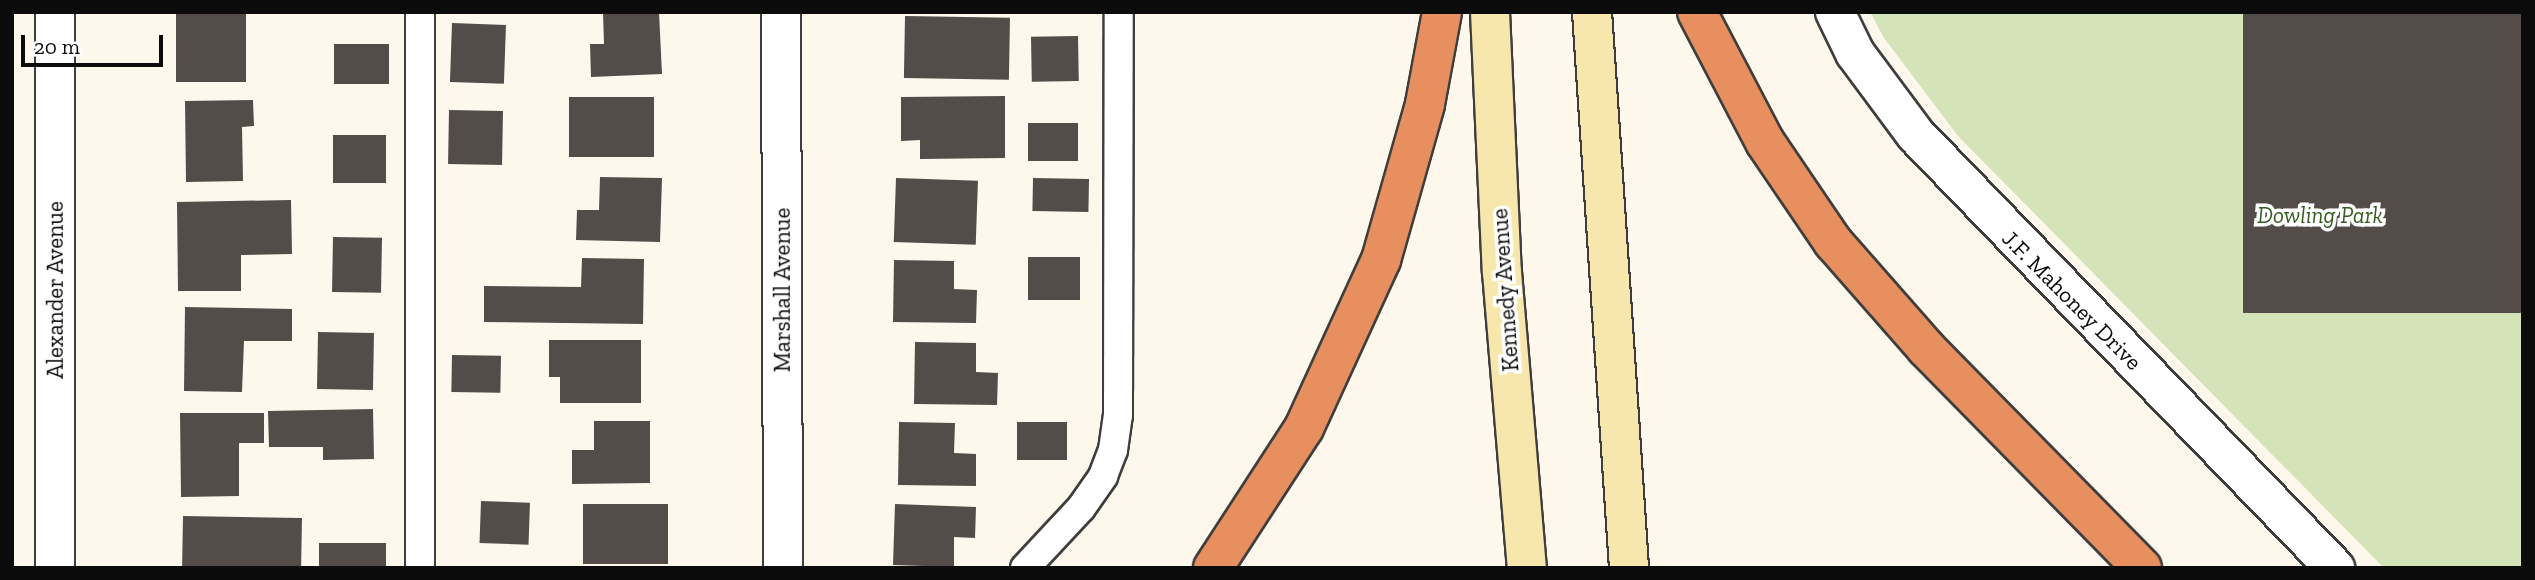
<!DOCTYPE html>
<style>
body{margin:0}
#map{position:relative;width:2535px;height:580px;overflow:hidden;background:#fdf8eb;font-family:"Zilla Slab",serif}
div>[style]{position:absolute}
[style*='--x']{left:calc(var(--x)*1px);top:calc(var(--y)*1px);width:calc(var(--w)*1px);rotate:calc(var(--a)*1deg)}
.green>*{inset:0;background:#d4e4b8}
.building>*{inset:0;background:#534c49;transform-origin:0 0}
.roads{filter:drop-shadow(2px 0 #3e3e3e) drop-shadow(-2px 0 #3e3e3e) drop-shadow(0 2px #3e3e3e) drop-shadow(0 -2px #3e3e3e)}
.service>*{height:28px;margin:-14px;padding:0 14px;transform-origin:14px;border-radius:14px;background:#fff}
.minor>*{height:38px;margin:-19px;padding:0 19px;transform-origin:19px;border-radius:19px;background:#fff}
.secondary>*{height:38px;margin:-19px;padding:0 19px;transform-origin:19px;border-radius:19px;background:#f8e7ac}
.motorway>*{height:38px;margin:-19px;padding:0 19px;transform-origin:19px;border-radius:19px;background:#e78f5f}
span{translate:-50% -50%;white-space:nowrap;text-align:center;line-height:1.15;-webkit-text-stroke:7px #fff;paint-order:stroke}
.park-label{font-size:23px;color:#345d22;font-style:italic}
.street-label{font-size:23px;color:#0b0b0b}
.frame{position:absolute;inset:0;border:14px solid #0b0b0b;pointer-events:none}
.scale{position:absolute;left:21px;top:35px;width:142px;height:32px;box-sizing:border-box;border:4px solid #0b0b0b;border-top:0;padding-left:9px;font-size:21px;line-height:24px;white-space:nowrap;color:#0b0b0b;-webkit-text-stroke:5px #fff;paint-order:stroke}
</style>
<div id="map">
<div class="green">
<i style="clip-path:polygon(1870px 12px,2523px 12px,2523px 568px,2384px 568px,1958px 136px,1884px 38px)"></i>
</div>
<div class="building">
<i style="left:176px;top:12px;width:70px;height:70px"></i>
<i style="clip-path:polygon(659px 12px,662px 74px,591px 77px,590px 44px,604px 44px,603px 13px)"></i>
<i style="left:2243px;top:12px;width:280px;height:301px"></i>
<i style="left:905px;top:16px;width:105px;height:62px;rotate:1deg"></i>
<i style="left:452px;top:23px;width:54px;height:59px;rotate:2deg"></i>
<i style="left:1078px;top:36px;width:45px;height:47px;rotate:89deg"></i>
<i style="left:389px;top:44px;width:40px;height:55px;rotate:90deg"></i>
<i style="clip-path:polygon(1005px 96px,1005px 158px,920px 159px,920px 140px,901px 141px,901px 97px)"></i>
<i style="left:569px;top:97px;width:85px;height:60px"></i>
<i style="clip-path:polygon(253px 100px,254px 126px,242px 127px,243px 181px,186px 182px,185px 101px)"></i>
<i style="left:449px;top:110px;width:54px;height:54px;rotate:1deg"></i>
<i style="left:1028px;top:123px;width:50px;height:38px"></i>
<i style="left:333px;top:135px;width:53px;height:48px"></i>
<i style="clip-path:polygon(600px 177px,662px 178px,660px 242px,576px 240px,577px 210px,599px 210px)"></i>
<i style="left:896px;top:178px;width:82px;height:64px;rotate:2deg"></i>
<i style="left:1033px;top:178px;width:56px;height:33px;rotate:1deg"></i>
<i style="clip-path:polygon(291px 200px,292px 254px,241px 255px,241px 291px,178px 291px,177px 202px)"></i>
<i style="left:333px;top:237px;width:49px;height:55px;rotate:1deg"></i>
<i style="left:1080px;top:257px;width:43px;height:52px;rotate:90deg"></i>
<i style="clip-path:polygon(582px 258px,644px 259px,643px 324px,484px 322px,484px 286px,581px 287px)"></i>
<i style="clip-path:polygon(894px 260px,954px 261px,954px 289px,977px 290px,976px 323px,893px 322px)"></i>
<i style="clip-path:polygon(185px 307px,292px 309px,292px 341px,244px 341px,242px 392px,184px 391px)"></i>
<i style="left:318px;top:332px;width:56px;height:57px;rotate:1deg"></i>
<i style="clip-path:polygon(549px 340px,641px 340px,641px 403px,560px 403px,560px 377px,549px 377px)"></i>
<i style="clip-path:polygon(915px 342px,976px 343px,976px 372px,998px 373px,997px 405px,914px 404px)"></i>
<i style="left:452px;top:355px;width:49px;height:37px;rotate:1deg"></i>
<i style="clip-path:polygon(373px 409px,374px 459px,323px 460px,323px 447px,269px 447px,268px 411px)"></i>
<i style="clip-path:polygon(180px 413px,264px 413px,264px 443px,239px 443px,239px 496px,181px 497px)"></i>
<i style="clip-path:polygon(594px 421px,650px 421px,650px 483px,572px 484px,572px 450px,594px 450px)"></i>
<i style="clip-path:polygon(899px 422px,955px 423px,954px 453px,976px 454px,976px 486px,898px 485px)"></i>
<i style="left:1017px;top:422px;width:50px;height:38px"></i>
<i style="left:481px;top:501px;width:49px;height:42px;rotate:2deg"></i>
<i style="left:583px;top:504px;width:85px;height:60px"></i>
<i style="clip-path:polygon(895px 504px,976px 507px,975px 538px,954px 537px,954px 567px,893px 565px)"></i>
<i style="left:183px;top:516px;width:119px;height:52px;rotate:1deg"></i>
<i style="left:386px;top:543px;width:25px;height:67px;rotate:90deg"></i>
</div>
<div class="roads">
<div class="service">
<i style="--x:420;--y:12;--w:556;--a:90"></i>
<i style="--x:1025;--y:568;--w:82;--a:-47"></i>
<i style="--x:1081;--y:508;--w:39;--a:-55"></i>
<i style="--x:1103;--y:476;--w:28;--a:-69"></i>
<i style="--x:1113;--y:450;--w:35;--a:-82"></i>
<i style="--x:1118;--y:415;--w:403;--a:-89.9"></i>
</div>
<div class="minor">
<i style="--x:55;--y:12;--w:556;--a:90"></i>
<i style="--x:781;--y:12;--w:556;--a:89.79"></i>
<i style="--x:1835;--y:12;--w:46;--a:64"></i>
<i style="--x:1855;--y:53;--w:102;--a:53.4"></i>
<i style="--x:1916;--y:135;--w:603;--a:45.94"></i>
</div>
<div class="secondary">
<i style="--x:1490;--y:12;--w:260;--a:87.4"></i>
<i style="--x:1502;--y:272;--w:297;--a:85.2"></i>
<i style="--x:1592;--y:12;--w:557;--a:86.19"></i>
</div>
<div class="motorway">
<i style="--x:1697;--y:12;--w:147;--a:62.4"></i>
<i style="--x:1765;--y:142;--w:121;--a:55.8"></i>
<i style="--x:1833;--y:242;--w:141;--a:48.7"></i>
<i style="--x:1926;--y:348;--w:308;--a:45.5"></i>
<i style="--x:1213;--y:568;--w:167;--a:-57"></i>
<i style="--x:1304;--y:428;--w:185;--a:-65.4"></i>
<i style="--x:1381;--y:260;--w:162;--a:-74.2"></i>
<i style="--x:1425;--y:104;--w:94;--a:-79.5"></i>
</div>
</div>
<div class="park-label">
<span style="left:2320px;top:215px">Dowling Park</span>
</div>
<div class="street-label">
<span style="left:55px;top:290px;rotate:-90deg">Alexander Avenue</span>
<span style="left:782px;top:290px;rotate:-90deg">Marshall Avenue</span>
<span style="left:1505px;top:290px;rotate:-94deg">Kennedy Avenue</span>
<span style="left:2072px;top:300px;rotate:45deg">J.F. Mahoney Drive</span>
</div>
<div class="frame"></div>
<div class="scale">20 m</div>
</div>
